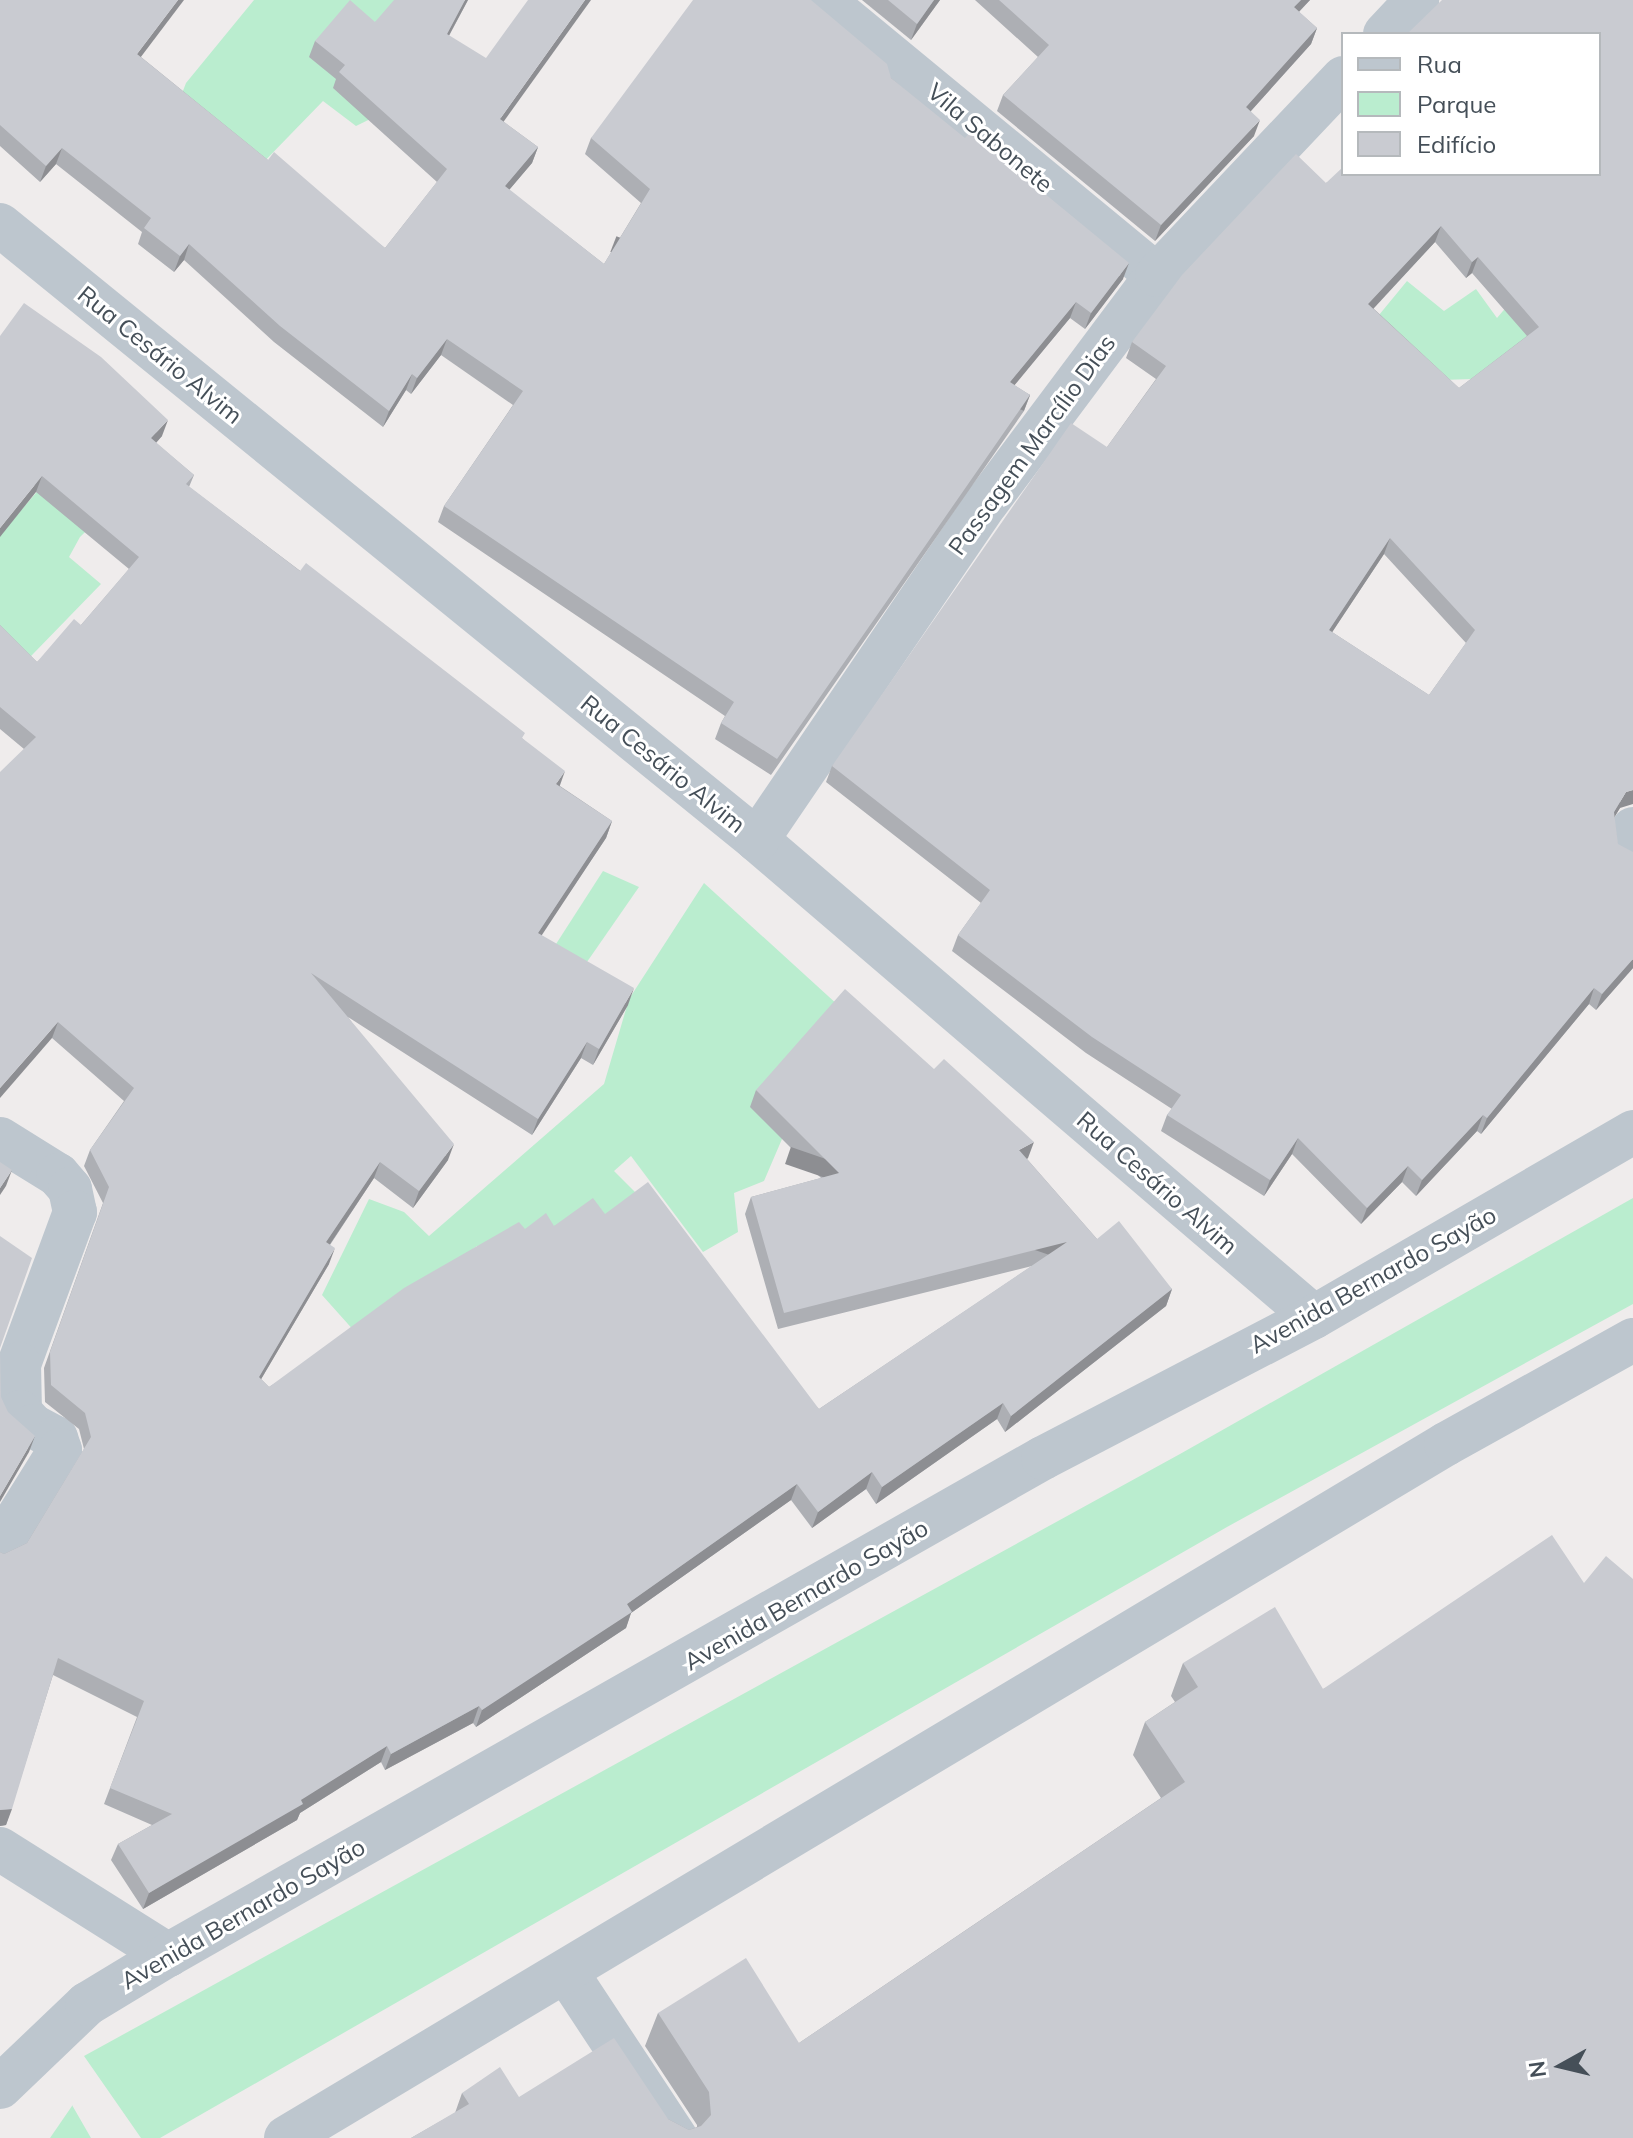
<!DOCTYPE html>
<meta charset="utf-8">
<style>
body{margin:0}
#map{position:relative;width:1633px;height:2138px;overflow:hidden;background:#efecec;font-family:Mulish,sans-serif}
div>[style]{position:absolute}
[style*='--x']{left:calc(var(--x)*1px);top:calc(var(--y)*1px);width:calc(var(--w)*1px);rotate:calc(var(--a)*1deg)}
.green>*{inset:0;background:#baedcf}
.minor>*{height:44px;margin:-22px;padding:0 22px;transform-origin:22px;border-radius:22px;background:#bdc6ce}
.wall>*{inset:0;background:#adafb4}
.shaded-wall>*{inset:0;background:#8d8e92;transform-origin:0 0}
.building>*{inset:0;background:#c9cbd1}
span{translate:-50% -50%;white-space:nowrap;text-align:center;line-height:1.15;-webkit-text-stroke:6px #fff;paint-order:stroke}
.street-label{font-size:24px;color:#454f58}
.legend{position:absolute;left:1341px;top:32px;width:260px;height:144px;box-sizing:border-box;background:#fff;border:2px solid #b5b9bc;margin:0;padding:10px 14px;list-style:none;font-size:24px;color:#454f58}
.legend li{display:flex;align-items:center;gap:16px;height:40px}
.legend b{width:40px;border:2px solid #b5b9bc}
.north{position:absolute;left:1521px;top:2026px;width:80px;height:80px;-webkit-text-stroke:6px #fff;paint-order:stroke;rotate:262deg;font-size:22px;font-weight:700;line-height:32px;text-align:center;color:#454f58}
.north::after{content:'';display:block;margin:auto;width:28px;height:36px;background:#454f58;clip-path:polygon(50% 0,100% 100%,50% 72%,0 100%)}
</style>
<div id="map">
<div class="green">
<i style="clip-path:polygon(254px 0,402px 0,401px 104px,356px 126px,323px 101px,255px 171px,171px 122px,186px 83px)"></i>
<i style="clip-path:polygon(1407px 281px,1444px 311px,1476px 289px,1497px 318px,1514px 298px,1553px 338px,1472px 379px,1441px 380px,1379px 315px)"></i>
<i style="clip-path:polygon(76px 446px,131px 487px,80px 537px,69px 557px,101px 584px,0 688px,0 535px)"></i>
<i style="clip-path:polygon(603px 871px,639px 887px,537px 1034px,529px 986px)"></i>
<i style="clip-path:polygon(704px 883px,839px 1006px,764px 1181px,734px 1193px,738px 1232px,703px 1252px,631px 1156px,614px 1171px,642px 1199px,548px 1242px,477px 1246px,452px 1264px,373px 1352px,322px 1295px,369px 1199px,404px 1212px,429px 1236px,604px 1084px,629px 999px)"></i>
<i style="clip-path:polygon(1633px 1198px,1633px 1304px,1227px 1527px,160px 2138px,141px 2138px,84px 2056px,1180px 1454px)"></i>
<i style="clip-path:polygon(72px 2105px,91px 2138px,50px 2138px,72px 2106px)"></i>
</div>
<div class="minor">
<i style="--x:823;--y:0;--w:433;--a:39.5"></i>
<i style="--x:1385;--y:34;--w:47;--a:-46.7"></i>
<i style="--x:0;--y:225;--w:975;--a:39.09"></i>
<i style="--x:757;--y:840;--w:733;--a:40.58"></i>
<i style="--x:1633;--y:829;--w:18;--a:90"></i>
<i style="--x:757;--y:840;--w:409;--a:-55.8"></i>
<i style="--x:987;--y:502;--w:284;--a:-53.2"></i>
<i style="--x:1157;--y:275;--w:271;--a:-46.6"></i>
<i style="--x:0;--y:1139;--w:68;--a:31.8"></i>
<i style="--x:58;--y:1175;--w:18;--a:49"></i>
<i style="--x:70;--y:1189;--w:24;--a:78"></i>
<i style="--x:75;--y:1212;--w:162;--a:110.2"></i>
<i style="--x:19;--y:1364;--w:48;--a:88.8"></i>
<i style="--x:20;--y:1412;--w:19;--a:47"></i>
<i style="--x:33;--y:1426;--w:26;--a:28"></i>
<i style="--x:56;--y:1438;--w:13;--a:72"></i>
<i style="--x:60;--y:1450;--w:113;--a:122"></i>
<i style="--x:0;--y:1849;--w:199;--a:32.2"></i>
<i style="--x:567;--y:1973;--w:198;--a:56.6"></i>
<i style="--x:0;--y:2087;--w:120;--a:-43.7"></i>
<i style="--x:87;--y:2004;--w:95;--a:-31.2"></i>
<i style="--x:168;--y:1955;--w:1006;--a:-29.6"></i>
<i style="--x:1043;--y:1458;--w:305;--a:-27.5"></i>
<i style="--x:1314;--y:1317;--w:369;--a:-30.1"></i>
<i style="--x:286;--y:2138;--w:1352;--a:-30.89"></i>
<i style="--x:1446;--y:1444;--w:214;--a:-29.1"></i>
</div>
<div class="wall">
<i style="clip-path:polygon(0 0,141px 57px,268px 160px,385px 248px,437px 182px,333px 88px,336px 79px,309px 57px,315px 41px,375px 22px,468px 0,449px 36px,504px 122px,538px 147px,532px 163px,509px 190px,604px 264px,641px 203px,585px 154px,591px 138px,812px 3px,891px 78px,1123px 279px,1085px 329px,1070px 318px,1014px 385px,1030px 395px,1024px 411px,771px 775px,715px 739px,721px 723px,725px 716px,438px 522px,444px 506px,513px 405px,441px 355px,411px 394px,406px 390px,383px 427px,274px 342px,184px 260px,174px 272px,138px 244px,142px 232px,56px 164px,40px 182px,0 146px)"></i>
<i style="clip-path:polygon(862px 0,940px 0,911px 40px)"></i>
<i style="clip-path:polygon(975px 0,1310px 0,1299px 12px,1317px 28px,1311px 44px,1251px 111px,1254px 136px,1155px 241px,997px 111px,1003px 95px,1038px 57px)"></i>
<i style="clip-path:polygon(evenodd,1633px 0,1620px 808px,1614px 817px,1633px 968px,1596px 1010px,1589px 1004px,1481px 1134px,1477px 1131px,1416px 1196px,1402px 1182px,1361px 1224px,1292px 1154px,1264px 1196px,1161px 1131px,1167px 1115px,1172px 1109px,1086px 1053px,952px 951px,958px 935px,981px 903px,826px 782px,832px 766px,1107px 447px,1156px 379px,1126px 358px,1132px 342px,1326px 183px,1633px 0,1435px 242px,1466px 278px,1472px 273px,1527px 336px,1459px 388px,1373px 308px,1435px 242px,1633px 0,1384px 554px,1466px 643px,1429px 695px,1332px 632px,1384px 554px)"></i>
<i style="clip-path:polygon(0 336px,162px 436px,156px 443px,194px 475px,189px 487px,523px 739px,560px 786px,612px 821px,606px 838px,541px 935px,628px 1005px,593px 1065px,581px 1058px,532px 1135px,348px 1017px,448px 1160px,413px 1208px,374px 1178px,330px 1245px,329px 1264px,261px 1379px,269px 1387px,525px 1229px,554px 1226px,605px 1214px,819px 1409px,1032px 1266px,778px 1329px,745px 1214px,751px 1197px,821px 1178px,750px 1107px,756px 1090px,1028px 1158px,1027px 1159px,1097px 1239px,1172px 1289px,1166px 1306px,1005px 1432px,997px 1419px,876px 1504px,866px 1489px,812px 1528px,791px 1500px,631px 1613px,626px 1628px,476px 1727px,473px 1723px,385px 1770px,381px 1762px,300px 1813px,297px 1820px,143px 1909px,111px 1860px,118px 1844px,152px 1825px,104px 1804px,137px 1717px,53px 1675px,6px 1825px,0 1826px,0 1552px,4px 1554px,27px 1543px,84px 1449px,79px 1429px,45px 1402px,44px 1368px,103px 1203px,84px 1166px,90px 1150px,124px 1101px,52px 1038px,24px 749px,0 729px,0 625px,37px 662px,81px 625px,129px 569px,36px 492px)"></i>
<i style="clip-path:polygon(1584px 1583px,1633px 2138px,411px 2138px,455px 2113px,462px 2093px,519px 2097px,668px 2119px,689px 2130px,697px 2127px,697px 2125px,645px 2046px,658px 2013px,799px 2043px,1161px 1798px,1133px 1755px,1145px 1722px,1175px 1702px,1171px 1696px,1183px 1663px,1323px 1689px)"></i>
</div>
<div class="shaded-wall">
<i style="clip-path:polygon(178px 0,184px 0,131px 70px,137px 54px)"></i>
<i style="clip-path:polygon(465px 0,468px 0,441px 50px,447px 34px)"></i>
<i style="clip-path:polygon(585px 0,591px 0,494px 135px,500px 119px)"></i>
<i style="clip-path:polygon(934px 0,940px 0,911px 40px,917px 24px)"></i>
<i style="clip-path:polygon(1301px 0,1310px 0,1288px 23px,1294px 7px)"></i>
<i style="clip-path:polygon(1317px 28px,1311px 44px,1240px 123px,1246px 107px)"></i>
<i style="clip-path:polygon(1260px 120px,1254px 136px,1155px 241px,1161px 225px)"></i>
<i style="clip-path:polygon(538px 147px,532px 163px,499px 202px,505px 186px)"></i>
<i style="clip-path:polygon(62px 148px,56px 164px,40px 182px,46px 166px)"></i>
<i style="clip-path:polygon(1441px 226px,1435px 242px,1363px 320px,1368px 304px)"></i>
<i style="clip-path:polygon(189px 244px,184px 260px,174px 272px,180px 256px)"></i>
<i style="clip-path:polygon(1478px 257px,1472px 273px,1466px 278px,1472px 262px)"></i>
<i style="clip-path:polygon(1129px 263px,1123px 279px,1085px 329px,1091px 313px)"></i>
<i style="clip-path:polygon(1076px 302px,1070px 318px,1004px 398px,1010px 382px)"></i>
<i style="clip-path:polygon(447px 339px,441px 355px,411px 394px,417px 378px)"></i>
<i style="clip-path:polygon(412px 374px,406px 390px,383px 427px,389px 411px)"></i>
<i style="left:1030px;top:395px;width:17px;height:443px;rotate:111deg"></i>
<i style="clip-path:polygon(168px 420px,162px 436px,145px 455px,151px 438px)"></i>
<i style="clip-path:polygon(42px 476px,36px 492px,0 537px,0 528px)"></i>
<i style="clip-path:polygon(1390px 538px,1384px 554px,1323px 646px,1329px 630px)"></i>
<i style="clip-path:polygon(565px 771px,559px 788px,556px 784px)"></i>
<i style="clip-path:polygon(1633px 790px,1633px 804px,1620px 808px,1608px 828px,1614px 812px,1626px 792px)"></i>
<i style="clip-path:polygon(612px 821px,606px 838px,532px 950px,538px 933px)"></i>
<i style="clip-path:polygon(1633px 959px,1633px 968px,1596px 1010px,1602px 994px)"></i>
<i style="clip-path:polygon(634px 988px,628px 1005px,593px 1065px,599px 1049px)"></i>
<i style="clip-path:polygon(1594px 988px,1589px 1004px,1481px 1134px,1487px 1118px)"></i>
<i style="clip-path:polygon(58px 1022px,52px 1038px,0 1098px,0 1088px)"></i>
<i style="clip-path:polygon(587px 1042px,581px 1058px,532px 1135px,538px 1119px)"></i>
<i style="clip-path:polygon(1483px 1115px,1477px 1131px,1416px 1196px,1422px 1180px)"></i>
<i style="clip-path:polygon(1298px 1138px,1292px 1154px,1264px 1196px,1270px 1180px)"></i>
<i style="clip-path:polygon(1034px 1142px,1028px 1158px,1013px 1166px,1019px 1150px)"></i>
<i style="clip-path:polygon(454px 1144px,448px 1160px,413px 1208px,419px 1191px)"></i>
<i style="clip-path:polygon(380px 1162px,374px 1178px,320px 1259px,326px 1242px)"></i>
<i style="clip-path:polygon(1408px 1166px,1402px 1182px,1361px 1224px,1367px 1208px)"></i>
<i style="clip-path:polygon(12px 1170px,6px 1186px,0 1195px,0 1188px)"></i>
<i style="left:1067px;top:1242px;width:18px;height:292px;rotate:109deg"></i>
<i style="clip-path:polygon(335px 1248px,329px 1264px,253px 1393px,259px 1377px)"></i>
<i style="clip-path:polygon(1172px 1289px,1166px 1306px,1005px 1432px,1011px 1416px)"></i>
<i style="clip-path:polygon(1003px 1403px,997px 1419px,876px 1504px,882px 1487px)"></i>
<i style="clip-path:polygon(35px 1436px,29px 1452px,0 1502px,0 1496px)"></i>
<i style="clip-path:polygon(872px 1472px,866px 1489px,812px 1528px,818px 1512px)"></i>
<i style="clip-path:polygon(797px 1484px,791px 1500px,631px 1613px,626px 1628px,476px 1727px,482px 1710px,627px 1604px)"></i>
<i style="clip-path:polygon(479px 1706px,473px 1723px,385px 1770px,391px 1754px)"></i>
<i style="clip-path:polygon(387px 1746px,381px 1762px,300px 1813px,297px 1820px,143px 1909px,149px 1893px)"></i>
<i style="clip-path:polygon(12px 1809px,6px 1825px,0 1826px,0 1810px)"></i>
</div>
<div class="building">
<i style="clip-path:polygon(0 0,178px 0,137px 54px,268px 160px,274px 152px,385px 248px,447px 169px,339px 72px,345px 65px,315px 41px,350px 0,375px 22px,394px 0,465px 0,447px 34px,486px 58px,528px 0,585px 0,500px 119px,538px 147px,505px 186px,604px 264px,650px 189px,591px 138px,693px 0,811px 0,887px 64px,891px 78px,965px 138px,970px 132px,1129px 263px,1091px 313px,1076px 302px,1010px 382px,1030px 395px,777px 759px,721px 723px,734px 702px,444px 506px,523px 391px,447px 339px,417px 378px,412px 374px,389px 411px,280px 326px,189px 244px,180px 256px,144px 228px,151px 218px,62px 148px,46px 166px,0 125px)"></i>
<i style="clip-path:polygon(888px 0,934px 0,917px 24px)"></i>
<i style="clip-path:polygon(999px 0,1301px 0,1294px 7px,1317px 28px,1246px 107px,1260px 120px,1161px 225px,1003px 95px,1049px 45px)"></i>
<i style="clip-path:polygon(evenodd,1442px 0,1633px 0,1633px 790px,1626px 792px,1614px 812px,1618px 844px,1633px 852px,1633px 959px,1602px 994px,1594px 988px,1487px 1118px,1483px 1115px,1422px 1180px,1408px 1166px,1367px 1208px,1298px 1138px,1270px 1180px,1167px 1115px,1181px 1095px,1092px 1037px,958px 935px,990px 890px,832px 766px,1071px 423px,1107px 447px,1166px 366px,1132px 342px,1182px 275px,1296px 154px,1326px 183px,1343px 167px,1343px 174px,1599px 174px,1599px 34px,1407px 34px,1442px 0,1441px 226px,1472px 262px,1478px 257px,1539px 327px,1459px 388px,1368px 304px,1441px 226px,1442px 0,1390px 538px,1475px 630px,1429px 695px,1329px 630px,1390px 538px)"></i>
<i style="clip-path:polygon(24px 303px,101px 357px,168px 420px,151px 438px,194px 475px,186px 484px,300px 571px,306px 563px,525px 733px,522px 738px,565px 771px,556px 784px,612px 821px,538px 933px,634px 988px,599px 1049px,587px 1042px,538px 1119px,311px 973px,454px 1144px,419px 1191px,380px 1162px,326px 1242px,335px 1248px,259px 1377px,269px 1387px,404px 1288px,519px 1222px,525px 1229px,546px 1213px,554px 1226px,593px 1198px,605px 1214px,648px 1182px,819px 1409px,1067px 1242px,784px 1313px,751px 1197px,839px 1173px,756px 1090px,845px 989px,934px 1069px,944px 1059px,979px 1091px,1034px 1142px,1019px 1150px,1097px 1239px,1119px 1221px,1172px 1289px,1011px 1416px,1003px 1403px,882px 1487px,872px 1472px,818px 1512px,797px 1484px,627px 1604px,632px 1612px,482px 1710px,479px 1706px,391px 1754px,387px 1746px,301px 1800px,303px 1804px,149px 1893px,118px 1844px,172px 1814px,110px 1788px,144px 1701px,58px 1658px,12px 1809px,0 1810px,0 1552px,4px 1554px,27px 1543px,91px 1437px,85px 1413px,51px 1385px,50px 1352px,109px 1187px,90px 1150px,134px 1088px,58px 1022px,0 1088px,0 772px,36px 737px,0 707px,0 625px,37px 662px,74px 619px,81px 625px,139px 557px,42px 476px,0 528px,0 336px)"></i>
<i style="clip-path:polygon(0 1162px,12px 1170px,0 1188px)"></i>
<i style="clip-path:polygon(0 1236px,32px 1258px,0 1348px,1px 1397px,8px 1412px,35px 1436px,0 1496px)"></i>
<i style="clip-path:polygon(1552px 1535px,1584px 1583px,1606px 1556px,1633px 1579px,1633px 2138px,411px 2138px,469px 2104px,462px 2093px,500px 2067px,519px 2097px,614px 2038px,668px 2119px,689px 2130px,701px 2126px,711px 2115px,709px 2092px,658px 2013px,746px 1958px,799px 2043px,1185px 1782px,1145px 1722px,1198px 1687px,1183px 1663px,1275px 1607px,1323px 1689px)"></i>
</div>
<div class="street-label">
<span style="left:990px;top:138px;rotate:40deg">Vila Sabonete</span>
<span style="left:160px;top:355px;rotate:39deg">Rua Cesário Alvim</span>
<span style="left:1032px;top:445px;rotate:-54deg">Passagem Marcílio Dias</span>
<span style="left:663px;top:764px;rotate:39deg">Rua Cesário Alvim</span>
<span style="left:1157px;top:1183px;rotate:41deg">Rua Cesário Alvim</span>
<span style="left:1373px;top:1280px;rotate:-29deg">Avenida Bernardo Sayão</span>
<span style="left:806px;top:1595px;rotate:-30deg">Avenida Bernardo Sayão</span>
<span style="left:243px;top:1914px;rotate:-30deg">Avenida Bernardo Sayão</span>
</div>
<ul class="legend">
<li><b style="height:10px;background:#bdc6ce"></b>Rua</li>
<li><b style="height:22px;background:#baedcf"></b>Parque</li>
<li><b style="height:22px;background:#c9cbd1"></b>Edifício</li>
</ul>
<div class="north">N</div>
</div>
